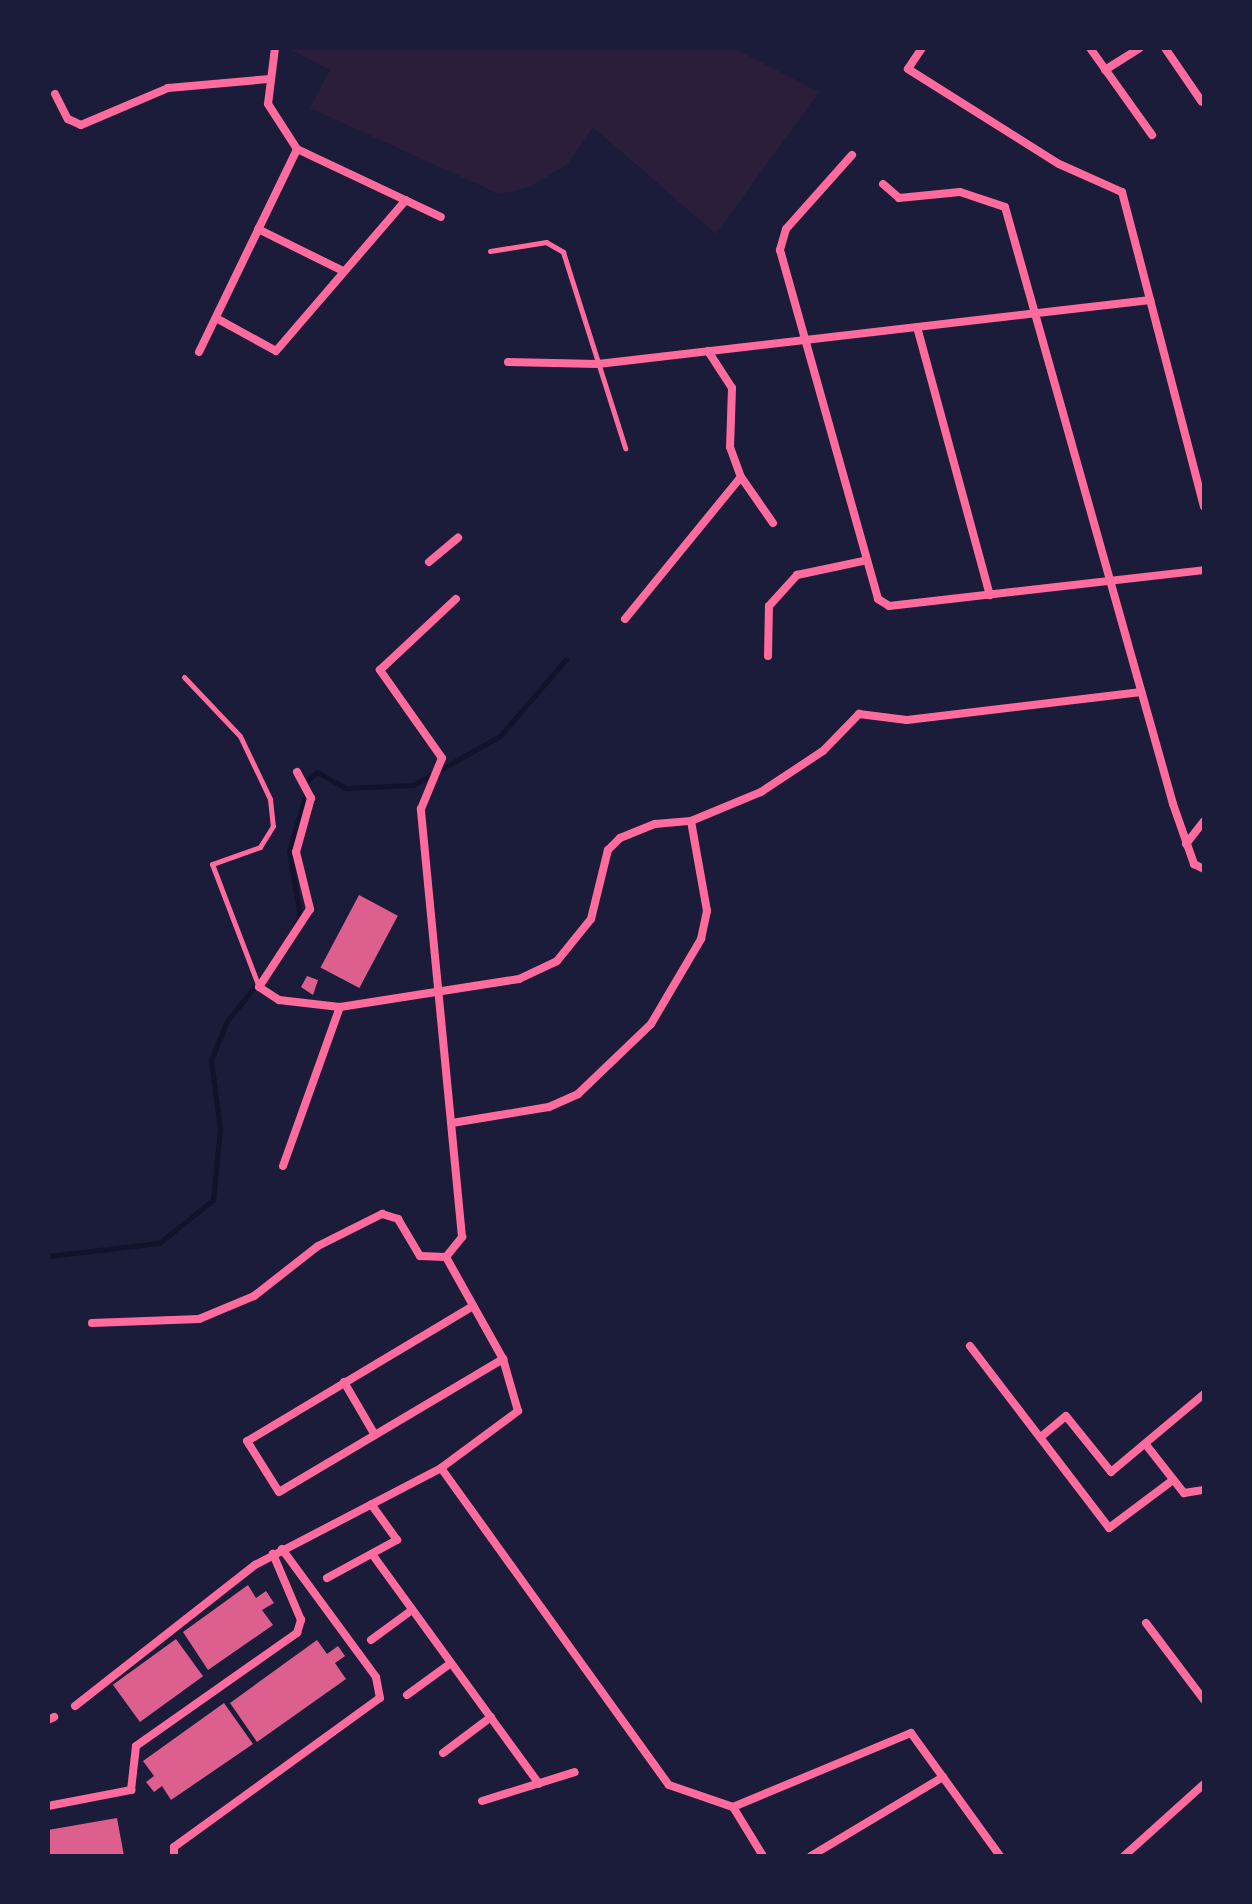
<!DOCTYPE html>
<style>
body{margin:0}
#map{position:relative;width:1252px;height:1904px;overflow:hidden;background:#1b1b3a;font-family:Barlow,sans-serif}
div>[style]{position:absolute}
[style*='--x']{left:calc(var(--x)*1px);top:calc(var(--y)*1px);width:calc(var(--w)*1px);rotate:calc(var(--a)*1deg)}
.green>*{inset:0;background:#2a1e3b}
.stream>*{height:5px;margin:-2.5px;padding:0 2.5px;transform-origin:2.5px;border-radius:2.5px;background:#12122b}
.building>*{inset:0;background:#dd5f8e;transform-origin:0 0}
.service>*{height:5px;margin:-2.5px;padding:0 2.5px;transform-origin:2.5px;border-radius:2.5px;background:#ff6b9d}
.minor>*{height:8px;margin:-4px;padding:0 4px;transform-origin:4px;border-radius:4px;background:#ff6b9d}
span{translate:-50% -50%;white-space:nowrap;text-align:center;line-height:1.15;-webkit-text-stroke:6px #1b1b3a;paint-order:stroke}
.frame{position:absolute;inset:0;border:50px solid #1b1b3a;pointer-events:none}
</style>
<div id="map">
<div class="green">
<i style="clip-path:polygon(288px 48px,733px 48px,819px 92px,716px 234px,593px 127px,567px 165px,529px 187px,499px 194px,310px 108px,330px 70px)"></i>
</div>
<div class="stream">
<i style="--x:305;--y:783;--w:16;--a:-43"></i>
<i style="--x:317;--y:772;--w:33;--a:29"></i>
<i style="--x:346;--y:788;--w:67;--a:-2.6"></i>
<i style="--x:413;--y:785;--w:100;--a:-29.4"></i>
<i style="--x:500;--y:736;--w:101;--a:-49.4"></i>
<i style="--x:295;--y:925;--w:9;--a:-58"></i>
<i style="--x:300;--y:917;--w:67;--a:-99.5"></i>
<i style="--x:289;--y:851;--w:60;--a:-73.7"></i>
<i style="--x:48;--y:1256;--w:112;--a:-6.7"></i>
<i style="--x:159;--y:1243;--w:69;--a:-38.5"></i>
<i style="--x:213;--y:1200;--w:71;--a:-84.4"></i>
<i style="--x:220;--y:1129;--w:70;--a:-97.4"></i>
<i style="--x:211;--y:1060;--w:42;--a:-67.7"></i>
<i style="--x:227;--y:1021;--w:51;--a:-51.3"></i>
</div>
<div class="building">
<i style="left:359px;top:895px;width:44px;height:82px;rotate:28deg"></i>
<i style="clip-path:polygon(307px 976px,318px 980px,313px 995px,301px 987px)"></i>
<i style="clip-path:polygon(248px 1585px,256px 1598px,266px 1591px,274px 1603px,262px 1610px,273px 1625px,208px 1670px,183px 1632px)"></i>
<i style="left:176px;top:1639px;width:46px;height:78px;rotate:54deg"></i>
<i style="clip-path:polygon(317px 1640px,327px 1654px,338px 1646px,345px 1656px,335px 1663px,346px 1679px,257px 1742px,230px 1703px)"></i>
<i style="clip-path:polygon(224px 1703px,253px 1744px,171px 1800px,162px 1786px,154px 1792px,146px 1782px,154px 1776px,143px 1761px)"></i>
<i style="clip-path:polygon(117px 1818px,124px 1856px,48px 1856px,48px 1830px)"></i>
</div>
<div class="service">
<i style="--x:490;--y:251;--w:57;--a:-9.1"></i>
<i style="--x:546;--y:242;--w:20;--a:30"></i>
<i style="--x:563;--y:252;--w:206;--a:72.4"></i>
<i style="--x:184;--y:677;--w:81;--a:46.5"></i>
<i style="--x:240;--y:736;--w:70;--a:64.5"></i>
<i style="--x:270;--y:799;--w:27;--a:84"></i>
<i style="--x:273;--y:826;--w:25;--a:122"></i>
<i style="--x:260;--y:847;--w:51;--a:160.5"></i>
<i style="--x:212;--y:864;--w:132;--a:69.1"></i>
</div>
<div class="minor">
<i style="--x:275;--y:48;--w:56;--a:97.1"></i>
<i style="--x:268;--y:104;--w:54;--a:57.2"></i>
<i style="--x:297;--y:149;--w:159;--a:25.3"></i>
<i style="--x:922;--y:48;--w:25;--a:124"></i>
<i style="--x:908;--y:69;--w:178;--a:32.2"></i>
<i style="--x:1059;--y:164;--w:69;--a:24"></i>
<i style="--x:1122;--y:192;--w:325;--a:75.4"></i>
<i style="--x:1090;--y:48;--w:107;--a:54.5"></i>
<i style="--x:1165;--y:48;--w:65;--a:55.6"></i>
<i style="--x:1105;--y:70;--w:41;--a:-32.2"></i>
<i style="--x:55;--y:94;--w:28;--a:63"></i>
<i style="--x:68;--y:119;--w:14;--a:25"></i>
<i style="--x:81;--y:125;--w:95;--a:-23"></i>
<i style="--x:168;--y:88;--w:100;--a:-5.1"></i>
<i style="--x:852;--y:155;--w:99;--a:131.7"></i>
<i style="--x:786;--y:229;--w:22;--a:106"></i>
<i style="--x:780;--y:250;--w:362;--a:74.3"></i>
<i style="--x:878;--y:599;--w:13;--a:32"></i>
<i style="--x:889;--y:606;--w:317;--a:-6.5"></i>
<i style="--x:883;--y:184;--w:21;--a:41"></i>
<i style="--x:899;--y:198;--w:61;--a:-5.6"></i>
<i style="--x:960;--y:192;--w:47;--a:18.4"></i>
<i style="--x:1005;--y:207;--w:620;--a:74.28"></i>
<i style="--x:1173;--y:804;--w:64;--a:70.7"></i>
<i style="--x:1194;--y:864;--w:11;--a:27"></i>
<i style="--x:258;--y:229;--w:93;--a:26.3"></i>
<i style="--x:216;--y:318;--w:68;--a:28.8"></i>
<i style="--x:276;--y:351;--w:199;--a:-49.3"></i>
<i style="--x:917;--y:327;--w:278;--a:74.8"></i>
<i style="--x:708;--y:351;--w:44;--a:57"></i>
<i style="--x:732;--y:388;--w:59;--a:91.9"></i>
<i style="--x:730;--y:447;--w:32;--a:70"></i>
<i style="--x:741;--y:477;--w:56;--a:55.2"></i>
<i style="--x:199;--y:352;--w:225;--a:-64.2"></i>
<i style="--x:508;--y:362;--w:90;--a:1.3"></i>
<i style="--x:598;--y:364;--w:556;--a:-6.61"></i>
<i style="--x:429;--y:562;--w:38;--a:-40"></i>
<i style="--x:625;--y:619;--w:183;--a:-50.8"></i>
<i style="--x:768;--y:656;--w:50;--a:-88.9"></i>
<i style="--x:769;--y:606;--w:42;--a:-47.9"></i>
<i style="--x:797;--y:575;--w:67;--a:-12"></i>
<i style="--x:297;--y:772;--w:30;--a:62"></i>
<i style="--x:311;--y:798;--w:56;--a:105.5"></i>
<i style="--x:296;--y:852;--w:59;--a:76.2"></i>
<i style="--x:310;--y:909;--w:93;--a:123.2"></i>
<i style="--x:259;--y:987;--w:24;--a:33"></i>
<i style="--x:279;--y:1000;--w:61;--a:6.5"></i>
<i style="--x:340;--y:1007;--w:181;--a:-8.9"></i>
<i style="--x:519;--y:979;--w:42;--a:-25.3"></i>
<i style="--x:557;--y:961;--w:54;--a:-51"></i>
<i style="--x:591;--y:919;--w:71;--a:-76.2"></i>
<i style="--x:608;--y:850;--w:17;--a:-45"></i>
<i style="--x:620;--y:838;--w:38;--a:-22"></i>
<i style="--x:655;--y:824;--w:36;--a:-5"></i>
<i style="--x:691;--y:821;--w:76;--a:-22.5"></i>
<i style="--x:761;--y:792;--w:74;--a:-33.5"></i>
<i style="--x:823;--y:751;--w:52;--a:-45.8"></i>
<i style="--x:859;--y:714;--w:48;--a:7.1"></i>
<i style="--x:907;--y:720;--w:236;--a:-6.8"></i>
<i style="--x:1186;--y:844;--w:29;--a:-52"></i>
<i style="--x:452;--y:1123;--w:98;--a:-9.4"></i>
<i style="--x:549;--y:1107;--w:32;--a:-24"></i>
<i style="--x:578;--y:1094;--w:101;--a:-43.8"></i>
<i style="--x:651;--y:1024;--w:99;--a:-59.5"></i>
<i style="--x:701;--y:939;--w:29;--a:-78"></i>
<i style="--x:707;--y:911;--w:91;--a:-100.1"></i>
<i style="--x:283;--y:1166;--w:169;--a:-70.3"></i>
<i style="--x:473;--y:1306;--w:263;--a:149.1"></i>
<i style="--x:247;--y:1441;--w:60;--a:57.9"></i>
<i style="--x:279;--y:1492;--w:261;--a:-30.7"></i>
<i style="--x:92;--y:1323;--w:107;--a:-2.1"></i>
<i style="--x:199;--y:1319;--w:60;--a:-22.7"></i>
<i style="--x:254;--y:1296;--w:81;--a:-38"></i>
<i style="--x:318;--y:1246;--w:72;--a:-26.6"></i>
<i style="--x:382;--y:1214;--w:17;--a:17"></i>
<i style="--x:398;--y:1219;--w:43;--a:59.3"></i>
<i style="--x:420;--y:1256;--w:26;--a:2"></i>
<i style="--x:446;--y:1257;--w:26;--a:-51"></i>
<i style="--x:462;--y:1237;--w:430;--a:-95.5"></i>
<i style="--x:421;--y:809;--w:55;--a:-67.6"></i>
<i style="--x:442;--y:758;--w:108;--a:-125.2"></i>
<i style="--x:380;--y:670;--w:104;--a:-43.1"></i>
<i style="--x:970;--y:1346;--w:229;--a:52.6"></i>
<i style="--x:1109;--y:1528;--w:80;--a:-36.9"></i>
<i style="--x:344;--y:1382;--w:61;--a:59.7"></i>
<i style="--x:1042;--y:1436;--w:31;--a:-40"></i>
<i style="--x:1066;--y:1416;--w:72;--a:51.2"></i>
<i style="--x:1111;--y:1472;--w:121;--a:-40"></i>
<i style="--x:1147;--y:1446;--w:60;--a:51.8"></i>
<i style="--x:1184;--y:1493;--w:20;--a:-9"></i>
<i style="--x:441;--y:1468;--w:390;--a:54.3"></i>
<i style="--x:669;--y:1785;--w:68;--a:19"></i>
<i style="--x:733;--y:1807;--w:57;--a:58.5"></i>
<i style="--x:372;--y:1554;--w:284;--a:54"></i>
<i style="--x:327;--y:1578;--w:80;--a:-28.5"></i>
<i style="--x:397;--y:1540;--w:44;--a:-125.8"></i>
<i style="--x:1146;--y:1623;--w:96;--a:53"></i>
<i style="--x:371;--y:1640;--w:51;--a:-36.2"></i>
<i style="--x:407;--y:1695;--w:54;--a:-36"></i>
<i style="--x:75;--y:1706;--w:229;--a:-38.1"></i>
<i style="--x:255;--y:1565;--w:210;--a:-27.5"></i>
<i style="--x:441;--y:1468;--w:96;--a:-36.5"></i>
<i style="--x:518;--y:1411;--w:54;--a:-106.1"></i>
<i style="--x:503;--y:1359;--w:117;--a:-119.2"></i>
<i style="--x:48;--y:1720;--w:7;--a:-27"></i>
<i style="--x:443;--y:1753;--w:60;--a:-36.9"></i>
<i style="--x:482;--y:1801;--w:97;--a:-17.3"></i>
<i style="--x:48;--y:1806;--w:85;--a:-10.9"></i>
<i style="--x:131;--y:1790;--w:44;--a:-83.5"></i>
<i style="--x:136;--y:1746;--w:197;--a:-35.1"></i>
<i style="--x:297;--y:1633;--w:14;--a:-73"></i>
<i style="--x:301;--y:1620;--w:72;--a:-113"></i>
<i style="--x:733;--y:1807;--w:193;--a:-22.6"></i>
<i style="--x:911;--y:1733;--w:152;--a:54.1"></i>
<i style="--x:174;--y:1856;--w:9;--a:-90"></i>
<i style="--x:174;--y:1847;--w:254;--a:-35.9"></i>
<i style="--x:380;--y:1698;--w:21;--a:-101"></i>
<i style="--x:376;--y:1677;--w:159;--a:-126.3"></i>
<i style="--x:811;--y:1856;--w:154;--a:-30.9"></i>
<i style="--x:1124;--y:1856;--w:108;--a:-42"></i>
</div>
<div class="frame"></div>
</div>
